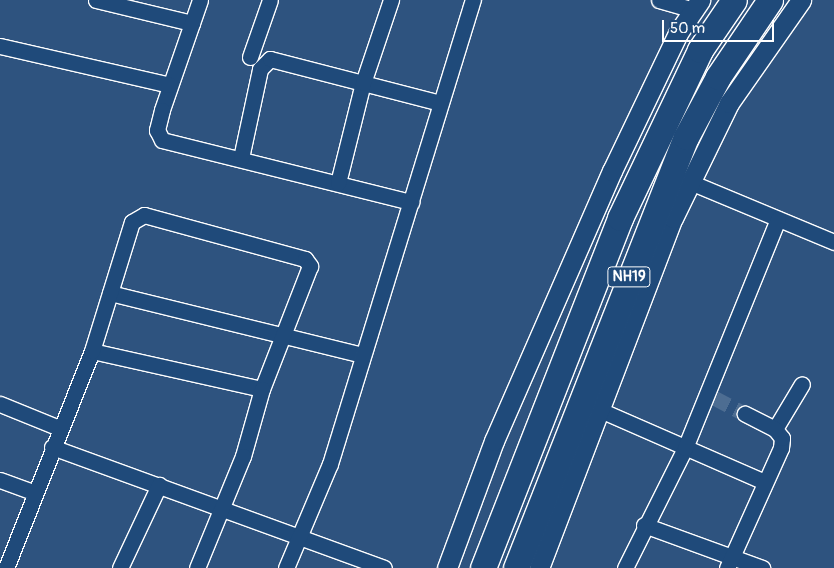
<!DOCTYPE html>
<style>
body{margin:0}
#map{position:relative;width:834px;height:568px;overflow:hidden;background:#2e537f;font-family:Pangolin,sans-serif}
div>[style]{position:absolute}
[style*='--x']{left:calc(var(--x)*1px);top:calc(var(--y)*1px);width:calc(var(--w)*1px);rotate:calc(var(--a)*1deg)}
.minor-tunnel>*{height:15px;margin-top:-7.5px;transform-origin:0;background:repeating-linear-gradient(90deg,#4d6d92 0 15px,transparent 0 23px)}
.roads{filter:drop-shadow(1px 0 #fff) drop-shadow(-1px 0 #fff) drop-shadow(0 1px #fff) drop-shadow(0 -1px #fff)}
.minor>*{height:15px;margin:-7.5px;padding:0 7.5px;transform-origin:7.5px;border-radius:7.5px;background:#1f4a7a}
.tertiary>*{height:19px;margin:-9.5px;padding:0 9.5px;transform-origin:9.5px;border-radius:9.5px;background:#1f4a7a}
.trunk>*{height:25px;margin:-12.5px;padding:0 12.5px;transform-origin:12.5px;border-radius:12.5px;background:#1f4a7a}
span{translate:-50% -50%;white-space:nowrap;text-align:center;line-height:1.15;-webkit-text-stroke:4px #1f4a7a;paint-order:stroke}
.shield-label span{padding:1px 4px;background:#1f4a7a;border:1px solid;border-radius:4px;-webkit-text-stroke-width:0}
.shield-label{font-size:15px;color:#fff;font-weight:700}
.scale{position:absolute;left:662px;top:20px;width:112px;height:22px;box-sizing:border-box;border:2px solid #fff;border-top:0;padding-left:6px;font-size:15px;line-height:18px;white-space:nowrap;color:#fff;-webkit-text-stroke:4px #1f4a7a;paint-order:stroke}
</style>
<div id="map">
<div class="minor-tunnel">
<i style="--x:715;--y:398;--w:34;--a:28"></i>
</div>
<div class="roads">
<div class="minor">
<i style="--x:96;--y:0;--w:99;--a:13.5"></i>
<i style="--x:200;--y:0;--w:116;--a:109.1"></i>
<i style="--x:162;--y:110;--w:21;--a:104"></i>
<i style="--x:157;--y:130;--w:11;--a:63"></i>
<i style="--x:162;--y:140;--w:257;--a:14"></i>
<i style="--x:659;--y:0;--w:35;--a:16"></i>
<i style="--x:0;--y:46;--w:174;--a:12.9"></i>
<i style="--x:250;--y:57;--w:60;--a:-70.7"></i>
<i style="--x:241;--y:158;--w:91;--a:-77.9"></i>
<i style="--x:260;--y:69;--w:14;--a:-45"></i>
<i style="--x:270;--y:59;--w:176;--a:14.5"></i>
<i style="--x:690;--y:182;--w:156;--a:22.6"></i>
<i style="--x:338;--y:183;--w:103;--a:-76"></i>
<i style="--x:363;--y:83;--w:88;--a:-71.4"></i>
<i style="--x:110;--y:293;--w:260;--a:13.8"></i>
<i style="--x:92;--y:351;--w:174;--a:12.6"></i>
<i style="--x:0;--y:404;--w:64;--a:22.1"></i>
<i style="--x:600;--y:410;--w:180;--a:23.6"></i>
<i style="--x:775;--y:429;--w:52;--a:-59"></i>
<i style="--x:52;--y:447;--w:353;--a:20"></i>
<i style="--x:0;--y:480;--w:35;--a:20"></i>
<i style="--x:644;--y:525;--w:126;--a:20"></i>
<i style="--x:6;--y:568;--w:233;--a:-68.4"></i>
<i style="--x:92;--y:351;--w:135;--a:-72.8"></i>
<i style="--x:132;--y:222;--w:14;--a:-30"></i>
<i style="--x:144;--y:215;--w:167;--a:15.3"></i>
<i style="--x:305;--y:259;--w:9;--a:54"></i>
<i style="--x:310;--y:266;--w:132;--a:111.3"></i>
<i style="--x:262;--y:389;--w:70;--a:105.8"></i>
<i style="--x:243;--y:456;--w:121;--a:112.3"></i>
<i style="--x:120;--y:568;--w:92;--a:-64.8"></i>
<i style="--x:286;--y:568;--w:113;--a:-67.1"></i>
<i style="--x:330;--y:464;--w:486;--a:-72.9"></i>
<i style="--x:625;--y:568;--w:134;--a:-63.4"></i>
<i style="--x:685;--y:448;--w:247;--a:-67.9"></i>
<i style="--x:727;--y:568;--w:132;--a:-65.8"></i>
<i style="--x:781;--y:448;--w:10;--a:-84"></i>
<i style="--x:782;--y:438;--w:11;--a:-128"></i>
<i style="--x:775;--y:429;--w:34;--a:-153"></i>
</div>
<div class="tertiary">
<i style="--x:447;--y:568;--w:135;--a:-69.7"></i>
<i style="--x:494;--y:441;--w:295;--a:-66.4"></i>
<i style="--x:612;--y:171;--w:153;--a:-64.4"></i>
<i style="--x:678;--y:33;--w:40;--a:-56"></i>
<i style="--x:539;--y:568;--w:375;--a:-69.1"></i>
<i style="--x:673;--y:218;--w:128;--a:-64"></i>
<i style="--x:729;--y:103;--w:126;--a:-55"></i>
</div>
<div class="trunk">
<i style="--x:483;--y:568;--w:376;--a:-68.6"></i>
<i style="--x:620;--y:218;--w:186;--a:-64.5"></i>
<i style="--x:700;--y:50;--w:60;--a:-55.8"></i>
<i style="--x:516;--y:568;--w:463;--a:-68.5"></i>
<i style="--x:686;--y:137;--w:68;--a:-61.9"></i>
<i style="--x:718;--y:77;--w:93;--a:-56"></i>
</div>
</div>
<div class="shield-label">
<span style="left:629px;top:277px">NH19</span>
</div>
<div class="scale">50 m</div>
</div>
